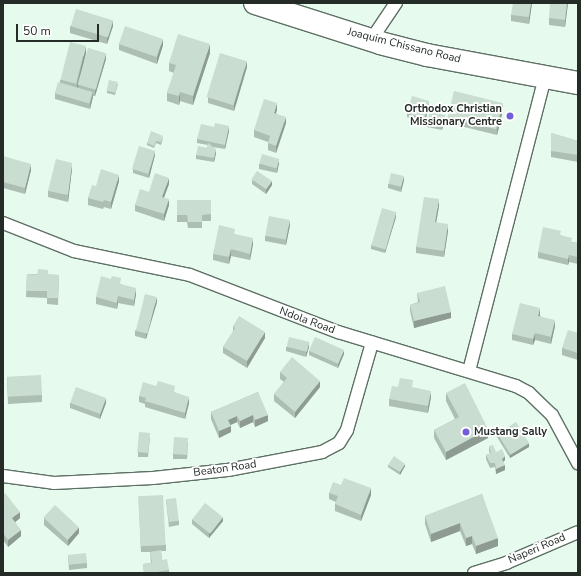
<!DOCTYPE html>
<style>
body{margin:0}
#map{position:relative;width:581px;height:576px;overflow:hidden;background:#e6faed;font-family:"Nunito Sans",sans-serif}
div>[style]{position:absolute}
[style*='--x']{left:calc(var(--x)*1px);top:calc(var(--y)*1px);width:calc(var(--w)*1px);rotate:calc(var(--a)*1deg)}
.roads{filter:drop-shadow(1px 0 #5e7065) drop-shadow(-1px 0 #5e7065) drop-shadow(0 1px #5e7065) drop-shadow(0 -1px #5e7065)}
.street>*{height:12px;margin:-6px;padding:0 6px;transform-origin:6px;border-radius:6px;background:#fff}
.highway>*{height:22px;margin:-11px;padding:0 11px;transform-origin:11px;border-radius:11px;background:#fff}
.wall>*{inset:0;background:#adbeb3}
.shaded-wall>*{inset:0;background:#8d9b92}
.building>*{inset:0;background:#c9ddd0;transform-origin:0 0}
.dots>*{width:11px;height:11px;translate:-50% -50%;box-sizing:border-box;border:2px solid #fff;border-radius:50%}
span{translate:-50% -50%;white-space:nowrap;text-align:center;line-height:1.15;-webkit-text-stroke:3.5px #fff;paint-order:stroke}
.street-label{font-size:11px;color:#252c27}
.poi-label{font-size:11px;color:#252c27;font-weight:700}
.right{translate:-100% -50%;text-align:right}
.left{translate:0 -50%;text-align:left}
.frame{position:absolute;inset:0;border:4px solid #252c27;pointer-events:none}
.scale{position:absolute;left:16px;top:24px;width:83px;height:18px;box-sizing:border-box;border:2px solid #252c27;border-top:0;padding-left:5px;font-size:12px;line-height:14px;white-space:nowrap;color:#252c27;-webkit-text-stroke:3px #fff;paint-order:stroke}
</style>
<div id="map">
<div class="roads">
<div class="street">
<i style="--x:371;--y:40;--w:45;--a:-56"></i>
<i style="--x:3;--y:223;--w:76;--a:21.5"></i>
<i style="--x:74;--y:251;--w:118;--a:11.7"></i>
<i style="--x:190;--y:275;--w:159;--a:21.1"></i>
<i style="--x:338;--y:332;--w:186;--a:16.9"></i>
<i style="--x:516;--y:386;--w:15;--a:28"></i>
<i style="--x:529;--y:393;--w:32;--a:44"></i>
<i style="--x:552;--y:415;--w:55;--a:61.6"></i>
<i style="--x:469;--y:371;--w:304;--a:-75.5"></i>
<i style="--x:3;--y:476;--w:51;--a:7.8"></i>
<i style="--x:54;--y:483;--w:99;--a:-2.9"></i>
<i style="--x:153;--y:478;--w:75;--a:-6.1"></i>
<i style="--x:228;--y:470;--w:96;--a:-10.8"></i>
<i style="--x:322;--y:452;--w:19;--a:-28"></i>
<i style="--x:339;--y:443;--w:15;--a:-58"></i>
<i style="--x:347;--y:430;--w:91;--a:-74"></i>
<i style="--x:474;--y:573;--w:34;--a:-17"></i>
<i style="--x:506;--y:563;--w:78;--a:-23.3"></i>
</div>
<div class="highway">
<i style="--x:255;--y:3;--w:131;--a:17.7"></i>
<i style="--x:380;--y:43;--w:49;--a:14.3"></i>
<i style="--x:427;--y:55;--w:154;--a:10.5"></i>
</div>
</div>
<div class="wall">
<i style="clip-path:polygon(532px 3px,529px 24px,511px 21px,511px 15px)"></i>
<i style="clip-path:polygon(568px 3px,565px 27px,549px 25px,549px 18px)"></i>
<i style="clip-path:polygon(70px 26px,113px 26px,107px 44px,70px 33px)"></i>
<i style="clip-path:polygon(119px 44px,163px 45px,157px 64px,119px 50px)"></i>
<i style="clip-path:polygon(86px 53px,82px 71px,106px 59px,95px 96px,93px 96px,90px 109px,55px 99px,55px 94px,60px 83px,60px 80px)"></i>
<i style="clip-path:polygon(210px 53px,193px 105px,180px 101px,179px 105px,167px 101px,167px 93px,174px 73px,169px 71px,169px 63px)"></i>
<i style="clip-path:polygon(247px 67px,234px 111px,208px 103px,208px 97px)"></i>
<i style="clip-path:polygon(118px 84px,115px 95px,107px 93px,107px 91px)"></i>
<i style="clip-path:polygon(429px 105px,425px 122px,407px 117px,407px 113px)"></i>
<i style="clip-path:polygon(277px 110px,276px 113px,286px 123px,276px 153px,268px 150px,268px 142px,254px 137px,254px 130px)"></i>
<i style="clip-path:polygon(503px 110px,497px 135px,448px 123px,448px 117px)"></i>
<i style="clip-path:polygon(445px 119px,442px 130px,427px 127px,427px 122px)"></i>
<i style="clip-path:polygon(229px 131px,225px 149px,213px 147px,216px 153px,214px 162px,196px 159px,196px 155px,207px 148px,208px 145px,197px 143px,197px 139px)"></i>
<i style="clip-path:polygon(551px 133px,578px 141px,578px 162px,551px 157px)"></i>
<i style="clip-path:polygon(163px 138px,161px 145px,156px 143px,154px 148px,147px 145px,147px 143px)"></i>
<i style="clip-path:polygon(155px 155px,149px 178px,133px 173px,133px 169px)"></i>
<i style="clip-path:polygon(3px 156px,31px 170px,25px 194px,3px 188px)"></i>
<i style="clip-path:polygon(279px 163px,277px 173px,259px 169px,259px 164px)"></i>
<i style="clip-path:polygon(72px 169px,68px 202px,48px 197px,48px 191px)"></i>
<i style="clip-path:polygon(252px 180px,272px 185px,266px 194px,252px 184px)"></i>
<i style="clip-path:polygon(404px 180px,401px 192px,388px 188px,388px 184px)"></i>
<i style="clip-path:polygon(119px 181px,111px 209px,104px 207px,103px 209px,88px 205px,88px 198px,96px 186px)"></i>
<i style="clip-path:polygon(169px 184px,164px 197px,169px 205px,164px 221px,135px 211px,135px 205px,149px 192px)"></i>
<i style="clip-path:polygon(177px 200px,211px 200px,211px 221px,202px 221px,202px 228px,188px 228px,187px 222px,177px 222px)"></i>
<i style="clip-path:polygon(439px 206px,436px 223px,448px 231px,444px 257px,416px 253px,416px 247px)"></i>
<i style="clip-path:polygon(396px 217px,385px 253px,371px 249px,371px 245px)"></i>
<i style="clip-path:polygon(290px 225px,286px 245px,265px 241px,265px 236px)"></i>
<i style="clip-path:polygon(235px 234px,253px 244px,250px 260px,231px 256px,229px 264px,213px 260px,213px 254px)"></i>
<i style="clip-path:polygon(561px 235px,572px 242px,578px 243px,578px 264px,569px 262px,568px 265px,538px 258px,538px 252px)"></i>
<i style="clip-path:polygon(27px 274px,59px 275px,58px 305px,47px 304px,47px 298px,26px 297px)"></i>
<i style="clip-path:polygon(121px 284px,136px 294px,134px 306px,118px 303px,117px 309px,96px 304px,96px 297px)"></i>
<i style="clip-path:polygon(417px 293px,451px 318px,414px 328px,410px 311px,410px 305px,418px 302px)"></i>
<i style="clip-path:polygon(157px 302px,146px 339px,135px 336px,135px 331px)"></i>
<i style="clip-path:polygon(540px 314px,540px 316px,555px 326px,551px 344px,535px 340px,533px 345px,512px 340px,512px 334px)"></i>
<i style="clip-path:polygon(233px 326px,265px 338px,247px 368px,223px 353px,223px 347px,233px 332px)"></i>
<i style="clip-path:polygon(578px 333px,578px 360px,562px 355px,562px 348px)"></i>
<i style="clip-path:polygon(286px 347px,309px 347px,306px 357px,286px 351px)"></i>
<i style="clip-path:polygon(309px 351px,344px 354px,338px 368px,309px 355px)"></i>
<i style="clip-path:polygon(280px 372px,320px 387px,295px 418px,274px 401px,274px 394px,284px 382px,280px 379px)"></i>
<i style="clip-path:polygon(7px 377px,42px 395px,42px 402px,8px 404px)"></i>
<i style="clip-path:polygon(398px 387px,413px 388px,431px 397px,428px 413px,389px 406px,389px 399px)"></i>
<i style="clip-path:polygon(175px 392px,189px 403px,185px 419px,145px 407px,145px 404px,139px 402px,139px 396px)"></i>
<i style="clip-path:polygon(258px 392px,268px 421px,255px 427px,253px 422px,240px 428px,237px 422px,231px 425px,231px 432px,219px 438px,211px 419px,211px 412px)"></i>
<i style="clip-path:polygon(446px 393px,488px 438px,446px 460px,434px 438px,434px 430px,455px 419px,446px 401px)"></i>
<i style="clip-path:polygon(70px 403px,106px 403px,100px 419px,70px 408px)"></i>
<i style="clip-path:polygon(497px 433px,529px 447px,510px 458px,497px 437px)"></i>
<i style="clip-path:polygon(150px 437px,148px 457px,138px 457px,138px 452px)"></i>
<i style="clip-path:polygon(188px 442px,187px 459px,173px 459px,173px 454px)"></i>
<i style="clip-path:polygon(489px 446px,505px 460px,503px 462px,505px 470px,496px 474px,495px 467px,490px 468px,486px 459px,486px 455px,490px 454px,489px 451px)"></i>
<i style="clip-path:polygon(388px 465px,405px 466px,400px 475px,388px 467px)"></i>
<i style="clip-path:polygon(341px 485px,371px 495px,361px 521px,335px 511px,335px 504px,336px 502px,329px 499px,329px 493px)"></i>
<i style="clip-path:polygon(3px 494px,20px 518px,15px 522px,21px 536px,8px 547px,3px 540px)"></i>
<i style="clip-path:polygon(482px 494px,498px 546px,476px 554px,472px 544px,466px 546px,460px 531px,431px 542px,425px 524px,425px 516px)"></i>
<i style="clip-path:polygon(166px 500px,179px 521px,179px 525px,169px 527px)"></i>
<i style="clip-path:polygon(139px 506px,166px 545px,166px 551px,161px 551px,162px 560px,169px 570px,169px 573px,144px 573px,143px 564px,151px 563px,150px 552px,152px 552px,141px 552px)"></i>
<i style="clip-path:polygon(44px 518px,79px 533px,68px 546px,44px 525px)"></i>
<i style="clip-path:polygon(192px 519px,223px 521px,209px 538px,192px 524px)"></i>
<i style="clip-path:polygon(68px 555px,87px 563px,87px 568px,69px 570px)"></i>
</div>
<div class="shaded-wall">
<i style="clip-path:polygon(531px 3px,532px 3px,529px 24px,529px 17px)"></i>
<i style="clip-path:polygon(567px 3px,568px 3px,565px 27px,565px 20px)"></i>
<i style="clip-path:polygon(113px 20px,113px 26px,107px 44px,107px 38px)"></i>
<i style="clip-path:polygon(163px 39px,163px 45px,157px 64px,157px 57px)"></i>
<i style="clip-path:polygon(210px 44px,210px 53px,193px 105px,193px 96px)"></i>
<i style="clip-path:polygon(86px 46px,86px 53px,77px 91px,77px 84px)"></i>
<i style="clip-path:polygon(106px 53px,106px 59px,95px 96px,95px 90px)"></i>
<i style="clip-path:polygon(247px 61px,247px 67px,234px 111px,234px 104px)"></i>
<i style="clip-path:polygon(93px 92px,93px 97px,90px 109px,90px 104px)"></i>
<i style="clip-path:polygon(180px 92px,180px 101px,179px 105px,179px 96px)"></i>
<i style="clip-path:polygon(429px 101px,429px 105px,425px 122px,425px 118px)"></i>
<i style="clip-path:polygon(277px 103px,277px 110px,274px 119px,274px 113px)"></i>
<i style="clip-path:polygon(503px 103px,503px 110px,497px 135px,497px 129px)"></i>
<i style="clip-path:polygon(445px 115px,445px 119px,442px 130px,442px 126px)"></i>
<i style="clip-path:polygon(286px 117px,286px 123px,276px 153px,276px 146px)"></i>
<i style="clip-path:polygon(229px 126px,229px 131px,225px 149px,225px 145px)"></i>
<i style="clip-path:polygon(216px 149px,216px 153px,214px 162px,214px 158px)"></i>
<i style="clip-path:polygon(155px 151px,155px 155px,149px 178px,149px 173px)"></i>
<i style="clip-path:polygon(279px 159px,279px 163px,277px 173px,277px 169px)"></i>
<i style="clip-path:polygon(72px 163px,72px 169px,68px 202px,68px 195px)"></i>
<i style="clip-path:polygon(31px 164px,31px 170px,25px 194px,25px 188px)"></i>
<i style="clip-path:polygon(119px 175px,119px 181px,111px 209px,111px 202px)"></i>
<i style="clip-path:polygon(404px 176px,404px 180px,401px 192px,401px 187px)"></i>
<i style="clip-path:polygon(169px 178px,169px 184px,162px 203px,162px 197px)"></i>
<i style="clip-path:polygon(272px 181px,272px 185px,266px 194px,266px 189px)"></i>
<i style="clip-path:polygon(169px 199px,169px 205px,164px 221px,164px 214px)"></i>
<i style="clip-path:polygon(439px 199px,439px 206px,435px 229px,435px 222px)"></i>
<i style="clip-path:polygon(396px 212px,396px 217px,385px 253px,385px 249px)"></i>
<i style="clip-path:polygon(290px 220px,290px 225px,286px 245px,286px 240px)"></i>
<i style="clip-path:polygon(448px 224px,448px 231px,444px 257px,444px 251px)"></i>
<i style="clip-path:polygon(253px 238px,253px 244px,250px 260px,250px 254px)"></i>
<i style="clip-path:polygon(231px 249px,231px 256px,229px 264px,229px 257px)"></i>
<i style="clip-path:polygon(569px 255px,569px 262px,568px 265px,568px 259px)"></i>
<i style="clip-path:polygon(136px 288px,136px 294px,134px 306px,134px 300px)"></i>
<i style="clip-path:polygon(118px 296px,118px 303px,117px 309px,117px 303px)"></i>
<i style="clip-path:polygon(157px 297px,157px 302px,146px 339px,146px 335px)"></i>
<i style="clip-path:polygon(540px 308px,540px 314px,538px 322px,538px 316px)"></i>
<i style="clip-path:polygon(451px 312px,451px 318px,414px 328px,414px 321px)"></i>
<i style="clip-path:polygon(555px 320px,555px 326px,551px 344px,551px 337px)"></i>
<i style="clip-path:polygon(265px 332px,265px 338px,247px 368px,247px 361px)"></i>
<i style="clip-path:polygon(535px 333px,535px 340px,533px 345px,533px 339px)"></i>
<i style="clip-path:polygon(309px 342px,309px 347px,306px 357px,306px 352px)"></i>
<i style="clip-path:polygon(344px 350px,344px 354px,338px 368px,338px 364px)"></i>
<i style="clip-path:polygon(320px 381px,320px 387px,295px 418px,295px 412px)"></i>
<i style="clip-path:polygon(431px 391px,431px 397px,428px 413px,428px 406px)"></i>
<i style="clip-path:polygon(189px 397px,189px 403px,185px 419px,185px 413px)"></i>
<i style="clip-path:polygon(106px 398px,106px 403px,100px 419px,100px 414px)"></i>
<i style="clip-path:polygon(253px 415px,253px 422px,240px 428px,240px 421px)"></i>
<i style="clip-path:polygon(268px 415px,268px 421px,255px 427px,255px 420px)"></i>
<i style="clip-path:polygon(237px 416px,237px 422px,228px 426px,228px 420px)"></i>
<i style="clip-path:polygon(231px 426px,231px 432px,219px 438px,219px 431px)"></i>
<i style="clip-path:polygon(488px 429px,488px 438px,446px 460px,446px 452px)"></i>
<i style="clip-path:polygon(529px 443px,529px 447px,510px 458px,510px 454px)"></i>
<i style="clip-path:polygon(505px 456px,505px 460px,502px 463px,502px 459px)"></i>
<i style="clip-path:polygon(405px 464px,405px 466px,400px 475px,400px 472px)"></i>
<i style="clip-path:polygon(505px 465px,505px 470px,496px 474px,496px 469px)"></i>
<i style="clip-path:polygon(371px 488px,371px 495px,361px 521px,361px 515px)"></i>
<i style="clip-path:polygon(20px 512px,20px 518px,12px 525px,12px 518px)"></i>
<i style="clip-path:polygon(223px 517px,223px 521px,209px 538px,209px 533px)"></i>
<i style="clip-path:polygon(460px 523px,460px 531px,431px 542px,431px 534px)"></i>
<i style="clip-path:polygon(79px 527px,79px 533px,68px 546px,68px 540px)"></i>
<i style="clip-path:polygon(21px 530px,21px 536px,8px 547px,8px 540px)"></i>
<i style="clip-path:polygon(472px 536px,472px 544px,466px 546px,466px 538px)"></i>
<i style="clip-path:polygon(498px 538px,498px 546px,476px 554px,476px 546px)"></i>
</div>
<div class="building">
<i style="clip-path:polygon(513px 3px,531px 3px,529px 17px,511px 15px)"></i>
<i style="clip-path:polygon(550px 3px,567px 3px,565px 20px,549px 18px)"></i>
<i style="left:76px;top:9px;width:39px;height:18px;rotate:17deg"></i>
<i style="left:125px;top:26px;width:40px;height:19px;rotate:19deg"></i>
<i style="clip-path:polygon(178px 34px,210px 44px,193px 96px,180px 92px,179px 96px,167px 93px,176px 65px,169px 63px)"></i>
<i style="left:70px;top:42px;width:16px;height:39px;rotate:14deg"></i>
<i style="left:88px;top:48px;width:19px;height:38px;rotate:16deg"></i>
<i style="left:220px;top:53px;width:28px;height:46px;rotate:17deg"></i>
<i style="left:109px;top:80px;width:9px;height:11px;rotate:13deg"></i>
<i style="left:58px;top:82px;width:36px;height:12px;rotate:16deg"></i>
<i style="left:454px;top:91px;width:50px;height:27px;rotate:14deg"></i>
<i style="left:412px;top:96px;width:18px;height:18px;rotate:16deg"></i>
<i style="clip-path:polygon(264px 99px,277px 103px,274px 113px,286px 117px,276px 146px,268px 143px,270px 136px,254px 130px)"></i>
<i style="left:430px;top:111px;width:16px;height:11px;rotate:15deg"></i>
<i style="clip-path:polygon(215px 123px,229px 126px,225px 145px,197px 139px,201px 124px,214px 127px)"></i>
<i style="clip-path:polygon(151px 131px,163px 136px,161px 142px,156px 141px,154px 146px,147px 143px)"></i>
<i style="clip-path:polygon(551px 133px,578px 141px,578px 155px,551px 151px)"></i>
<i style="clip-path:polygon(208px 143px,216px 149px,214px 158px,196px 155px,198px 146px,207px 148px)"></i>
<i style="left:139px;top:146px;width:17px;height:24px;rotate:17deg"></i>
<i style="left:262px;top:154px;width:18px;height:10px;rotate:16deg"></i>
<i style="clip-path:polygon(3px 156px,31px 164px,25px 188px,3px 182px)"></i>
<i style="clip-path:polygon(56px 159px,72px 163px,68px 195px,48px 191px)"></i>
<i style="clip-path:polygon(101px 169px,119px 175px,111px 202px,104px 200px,103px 202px,88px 198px,92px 185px,96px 186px)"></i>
<i style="left:257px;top:171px;width:18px;height:10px;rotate:34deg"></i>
<i style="clip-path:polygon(155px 173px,169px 178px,162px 197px,169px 199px,164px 214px,135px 205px,140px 189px,149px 192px)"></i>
<i style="left:391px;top:173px;width:13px;height:11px;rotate:13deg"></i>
<i style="clip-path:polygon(424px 197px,439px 199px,435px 222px,448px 224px,444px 251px,416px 247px)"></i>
<i style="clip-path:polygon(177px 200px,211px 200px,211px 214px,202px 215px,202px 222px,188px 222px,187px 215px,177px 215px)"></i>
<i style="left:382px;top:208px;width:15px;height:39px;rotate:16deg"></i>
<i style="left:269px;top:216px;width:21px;height:20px;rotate:11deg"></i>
<i style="clip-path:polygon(219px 225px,235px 229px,234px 234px,253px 238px,250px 254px,231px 249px,229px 257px,213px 254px)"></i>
<i style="clip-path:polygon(543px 227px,561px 231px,560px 235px,572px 238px,571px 242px,578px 243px,578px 257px,569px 255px,568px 259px,538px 252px)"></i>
<i style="clip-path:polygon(38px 269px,48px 270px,48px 274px,59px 275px,58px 298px,47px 298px,47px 291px,26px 291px,27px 274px,37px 275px)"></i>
<i style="clip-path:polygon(101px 276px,111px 279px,112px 276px,121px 278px,120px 284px,136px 288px,134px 300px,118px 296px,117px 303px,96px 297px)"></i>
<i style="clip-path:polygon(445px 286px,451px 312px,414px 321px,410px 305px,420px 302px,417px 293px)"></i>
<i style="left:145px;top:294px;width:12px;height:38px;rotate:14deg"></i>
<i style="clip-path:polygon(520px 303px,540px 308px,538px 316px,555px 320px,551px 337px,535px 333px,533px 339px,512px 334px)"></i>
<i style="clip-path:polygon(239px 316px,265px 332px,247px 361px,223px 347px,235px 328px,233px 326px)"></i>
<i style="clip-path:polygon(568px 330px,578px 333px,578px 353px,562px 348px)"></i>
<i style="left:289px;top:337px;width:21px;height:10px;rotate:14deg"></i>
<i style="left:315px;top:337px;width:32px;height:15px;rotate:24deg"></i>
<i style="clip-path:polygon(292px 357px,320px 381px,295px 412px,274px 394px,287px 378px,280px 372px)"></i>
<i style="left:41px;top:375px;width:20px;height:34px;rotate:87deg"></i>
<i style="clip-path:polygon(400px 378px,413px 380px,412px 387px,431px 391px,428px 406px,389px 399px,392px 386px,398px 387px)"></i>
<i style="clip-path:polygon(158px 381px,175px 386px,174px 392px,189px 397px,185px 413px,145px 401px,146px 398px,139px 396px,143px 382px,156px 386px)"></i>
<i style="clip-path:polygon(465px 383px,488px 429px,446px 452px,434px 430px,459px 417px,446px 393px)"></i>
<i style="left:76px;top:387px;width:32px;height:17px;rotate:20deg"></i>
<i style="clip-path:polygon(258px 392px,268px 415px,255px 420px,253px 415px,240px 421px,237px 416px,228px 420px,231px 426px,219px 431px,211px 412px)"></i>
<i style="left:516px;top:422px;width:25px;height:22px;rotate:58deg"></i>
<i style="left:139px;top:432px;width:11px;height:20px;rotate:5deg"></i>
<i style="left:174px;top:437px;width:14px;height:17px;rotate:4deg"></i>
<i style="clip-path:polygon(493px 445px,496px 452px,502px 449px,505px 456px,502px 459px,505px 465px,496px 469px,495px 463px,490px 463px,486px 455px,491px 453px,489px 446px)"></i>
<i style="clip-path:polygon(394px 456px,405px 464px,400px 472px,388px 465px)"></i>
<i style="clip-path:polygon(344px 478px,371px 488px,361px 515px,335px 504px,338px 496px,329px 493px,333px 482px,341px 485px)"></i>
<i style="clip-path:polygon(5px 493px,20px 512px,12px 518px,21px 530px,8px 540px,3px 533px,3px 494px)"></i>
<i style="clip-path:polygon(482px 494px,498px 538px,476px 546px,472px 536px,466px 538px,460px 523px,431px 534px,425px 516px)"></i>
<i style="left:163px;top:495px;width:50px;height:25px;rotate:87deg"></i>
<i style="left:176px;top:498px;width:23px;height:10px;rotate:83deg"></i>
<i style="left:205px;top:503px;width:23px;height:21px;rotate:38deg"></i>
<i style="left:55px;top:505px;width:33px;height:17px;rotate:43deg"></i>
<i style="clip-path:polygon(161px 550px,162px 560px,167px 559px,169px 570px,150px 573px,144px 573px,143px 564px,152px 563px,150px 552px)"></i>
<i style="left:86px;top:553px;width:10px;height:18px;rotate:84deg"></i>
</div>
<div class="dots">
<i style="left:510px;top:116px;background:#735ed9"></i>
<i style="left:466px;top:432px;background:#735ed9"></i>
</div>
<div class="street-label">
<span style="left:404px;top:46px;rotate:14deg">Joaquim Chissano Road</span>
<span style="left:307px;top:321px;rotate:20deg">Ndola Road</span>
<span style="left:225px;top:469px;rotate:-8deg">Beaton Road</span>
<span style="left:537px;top:549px;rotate:-23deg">Naperi Road</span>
</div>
<div class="poi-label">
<span class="right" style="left:502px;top:116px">Orthodox Christian<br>Missionary Centre</span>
<span class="left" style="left:474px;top:432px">Mustang Sally</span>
</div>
<div class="frame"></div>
<div class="scale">50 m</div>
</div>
